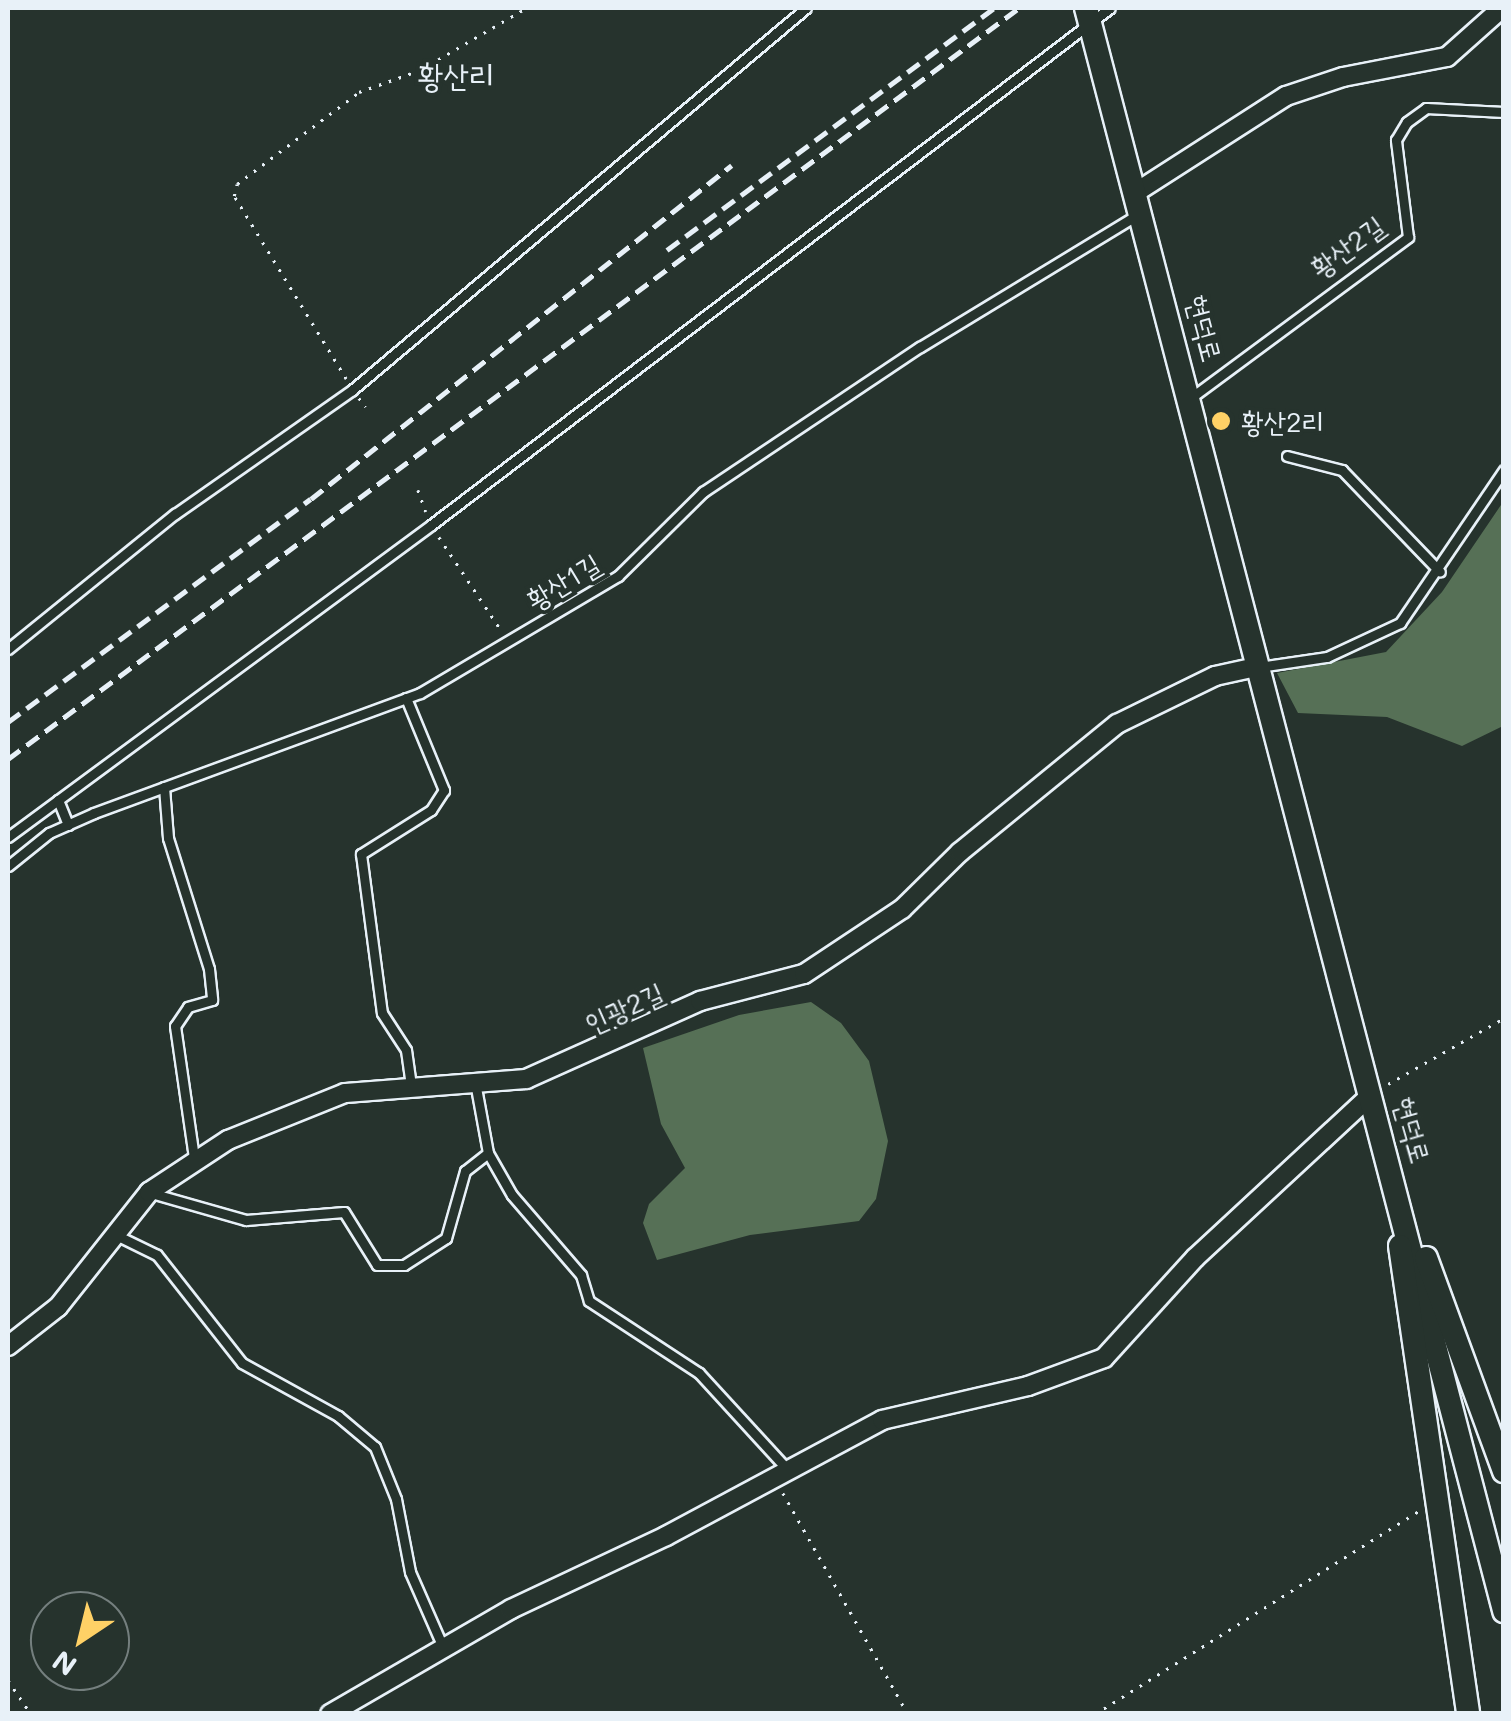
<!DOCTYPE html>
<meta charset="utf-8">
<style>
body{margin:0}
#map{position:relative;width:1511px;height:1721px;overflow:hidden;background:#26332d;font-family:Mali,"Poor Story",sans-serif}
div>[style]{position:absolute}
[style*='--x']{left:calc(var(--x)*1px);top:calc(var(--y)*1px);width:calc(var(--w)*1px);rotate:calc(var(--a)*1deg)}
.green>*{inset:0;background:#567056}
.path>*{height:2.5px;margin-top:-1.25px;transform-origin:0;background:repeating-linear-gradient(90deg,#e8f1f8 0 2.5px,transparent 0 10.5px)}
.roads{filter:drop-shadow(2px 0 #e8f1f8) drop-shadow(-2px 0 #e8f1f8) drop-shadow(0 2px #e8f1f8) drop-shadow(0 -2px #e8f1f8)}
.service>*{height:9px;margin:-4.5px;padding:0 4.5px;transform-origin:4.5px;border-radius:4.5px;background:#26332d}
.minor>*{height:18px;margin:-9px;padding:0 9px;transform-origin:9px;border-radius:9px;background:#26332d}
.tertiary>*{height:22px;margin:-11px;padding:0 11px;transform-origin:11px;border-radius:11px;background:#26332d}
.rail>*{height:5px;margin-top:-2.5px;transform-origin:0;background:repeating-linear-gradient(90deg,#e8f1f8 0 15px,transparent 0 23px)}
.dots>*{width:28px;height:28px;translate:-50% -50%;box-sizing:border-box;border:5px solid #26332d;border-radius:50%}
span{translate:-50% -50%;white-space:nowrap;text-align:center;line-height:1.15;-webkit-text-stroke:8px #26332d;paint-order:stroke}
.street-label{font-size:28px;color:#e8f1f8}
.poi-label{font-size:28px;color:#e8f1f8}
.left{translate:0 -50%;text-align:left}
.quarter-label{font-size:32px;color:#e8f1f8}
.frame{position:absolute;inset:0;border:10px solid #e8f1f8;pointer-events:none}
.north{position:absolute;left:30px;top:1591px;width:100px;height:100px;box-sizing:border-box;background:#26332d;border:2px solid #747f7e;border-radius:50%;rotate:215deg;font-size:28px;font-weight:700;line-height:40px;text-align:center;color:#e8f1f8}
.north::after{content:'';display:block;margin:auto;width:35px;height:45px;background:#ffd166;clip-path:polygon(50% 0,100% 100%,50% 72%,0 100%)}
</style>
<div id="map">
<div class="green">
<i style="clip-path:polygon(1503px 502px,1503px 726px,1462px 746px,1387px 717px,1298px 713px,1277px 673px,1386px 652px,1442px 592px)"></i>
<i style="clip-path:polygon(811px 1002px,841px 1023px,869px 1061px,888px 1141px,876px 1199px,859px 1221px,750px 1235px,657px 1260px,643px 1223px,649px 1204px,685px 1168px,661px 1124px,643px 1048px,739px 1015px)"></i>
</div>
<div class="path">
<i style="--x:346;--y:379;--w:215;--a:-121.5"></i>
<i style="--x:234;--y:196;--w:12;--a:-76"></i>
<i style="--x:237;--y:184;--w:153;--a:-37"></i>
<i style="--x:359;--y:92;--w:65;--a:-19.8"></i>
<i style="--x:420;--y:70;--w:123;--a:-30.3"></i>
<i style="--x:359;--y:398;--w:11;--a:52"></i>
<i style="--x:418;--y:490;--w:23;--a:70"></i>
<i style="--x:439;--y:537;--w:112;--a:56.3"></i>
<i style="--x:1388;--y:1084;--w:133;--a:-29.6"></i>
<i style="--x:783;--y:1493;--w:254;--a:60.5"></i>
<i style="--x:8;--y:1680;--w:41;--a:55.9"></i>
<i style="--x:1095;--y:1714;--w:384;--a:-32.1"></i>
</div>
<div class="roads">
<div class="service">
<i style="--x:1192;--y:397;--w:269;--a:-36.5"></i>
<i style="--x:1408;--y:237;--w:98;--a:-97.1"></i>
<i style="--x:1396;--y:140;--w:21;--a:-59"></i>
<i style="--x:1407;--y:122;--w:24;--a:-36"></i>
<i style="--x:1426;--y:108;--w:78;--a:2.9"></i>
<i style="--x:1287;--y:456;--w:57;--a:14.3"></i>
<i style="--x:1342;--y:470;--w:141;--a:46.1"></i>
<i style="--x:8;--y:649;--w:215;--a:-39"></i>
<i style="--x:175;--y:514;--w:216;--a:-35"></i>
<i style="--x:352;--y:390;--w:593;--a:-40.08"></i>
<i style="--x:1259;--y:667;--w:69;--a:-8.4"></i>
<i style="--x:1327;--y:657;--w:81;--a:-25"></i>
<i style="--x:1400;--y:623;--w:185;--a:-55.8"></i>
<i style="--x:406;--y:698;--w:100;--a:67.6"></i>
<i style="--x:444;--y:790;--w:24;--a:123"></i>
<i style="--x:431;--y:810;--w:83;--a:147.8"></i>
<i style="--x:361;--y:854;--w:160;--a:82.5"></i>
<i style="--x:382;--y:1013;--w:44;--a:57"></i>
<i style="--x:406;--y:1050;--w:36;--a:82"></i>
<i style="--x:164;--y:787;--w:51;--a:85.5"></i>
<i style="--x:168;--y:838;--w:137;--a:72.6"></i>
<i style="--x:209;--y:969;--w:31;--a:84"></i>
<i style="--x:212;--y:1000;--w:25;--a:164"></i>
<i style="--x:188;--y:1007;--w:23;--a:124"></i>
<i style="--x:175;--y:1026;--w:133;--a:81.8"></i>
<i style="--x:58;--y:800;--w:27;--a:68"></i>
<i style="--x:8;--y:837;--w:526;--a:-36.41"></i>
<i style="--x:431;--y:525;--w:853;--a:-37.29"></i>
<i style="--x:8;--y:866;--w:53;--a:-38.8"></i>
<i style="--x:49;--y:833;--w:49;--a:-24"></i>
<i style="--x:94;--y:813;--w:347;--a:-20.2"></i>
<i style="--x:420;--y:693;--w:230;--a:-30.6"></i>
<i style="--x:618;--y:576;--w:120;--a:-44.7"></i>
<i style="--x:703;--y:492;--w:261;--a:-33.8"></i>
<i style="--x:920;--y:347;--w:256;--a:-31.3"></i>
<i style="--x:475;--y:1082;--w:72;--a:79.6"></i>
<i style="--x:488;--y:1153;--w:48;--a:60.3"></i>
<i style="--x:512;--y:1195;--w:106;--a:49.2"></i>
<i style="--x:581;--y:1275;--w:27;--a:73"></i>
<i style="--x:589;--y:1301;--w:131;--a:33.2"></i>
<i style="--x:699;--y:1373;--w:132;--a:47.5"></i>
<i style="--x:151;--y:1193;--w:99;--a:15.9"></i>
<i style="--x:246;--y:1220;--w:98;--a:-4.7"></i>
<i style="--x:344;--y:1212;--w:62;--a:58.1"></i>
<i style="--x:377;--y:1265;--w:27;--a:0"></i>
<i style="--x:404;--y:1265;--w:50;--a:-32.7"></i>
<i style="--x:446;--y:1238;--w:70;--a:-74.2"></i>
<i style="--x:465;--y:1171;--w:29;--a:-38"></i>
<i style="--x:118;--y:1236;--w:43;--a:26"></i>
<i style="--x:157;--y:1255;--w:137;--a:51.8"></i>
<i style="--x:242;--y:1363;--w:110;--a:28.9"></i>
<i style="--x:338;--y:1416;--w:48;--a:40"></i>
<i style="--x:375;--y:1447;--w:56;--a:68"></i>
<i style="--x:396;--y:1499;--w:74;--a:79.1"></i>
<i style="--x:410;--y:1572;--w:82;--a:66.3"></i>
</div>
<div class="minor">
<i style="--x:1138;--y:191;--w:176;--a:-32.7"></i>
<i style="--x:1286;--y:96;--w:60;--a:-18.4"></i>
<i style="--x:1343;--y:77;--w:106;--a:-10.9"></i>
<i style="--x:1447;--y:57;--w:74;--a:-41.7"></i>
<i style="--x:8;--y:1346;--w:63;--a:-38"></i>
<i style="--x:58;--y:1307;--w:147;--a:-51.6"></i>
<i style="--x:149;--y:1192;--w:95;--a:-33.4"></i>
<i style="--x:228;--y:1140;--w:126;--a:-21.9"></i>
<i style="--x:345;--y:1093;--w:182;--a:-4.4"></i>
<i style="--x:526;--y:1079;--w:191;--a:-24.1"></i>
<i style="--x:700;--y:1001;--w:107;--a:-14.6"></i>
<i style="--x:804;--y:974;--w:118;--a:-33.6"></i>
<i style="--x:902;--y:909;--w:81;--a:-44.5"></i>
<i style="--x:960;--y:852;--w:203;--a:-39.2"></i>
<i style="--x:1117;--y:724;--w:109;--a:-26.1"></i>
<i style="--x:1215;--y:676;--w:42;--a:-12.4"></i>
<i style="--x:330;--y:1714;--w:209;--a:-30.1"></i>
<i style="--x:511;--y:1609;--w:171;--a:-25.2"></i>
<i style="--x:666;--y:1536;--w:245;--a:-28.2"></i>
<i style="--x:882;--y:1420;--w:150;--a:-13.1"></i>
<i style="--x:1028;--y:1386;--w:81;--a:-20.2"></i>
<i style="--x:1104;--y:1358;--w:135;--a:-47.7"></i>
<i style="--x:1195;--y:1258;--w:240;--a:-42.8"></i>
</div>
<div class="tertiary">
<i style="--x:1086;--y:8;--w:1657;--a:75.38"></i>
<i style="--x:1400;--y:1246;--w:473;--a:81.7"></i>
<i style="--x:1426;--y:1258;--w:227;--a:69.9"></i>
</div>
</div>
<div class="rail">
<i style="--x:667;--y:250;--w:407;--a:-36.5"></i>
<i style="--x:8;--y:722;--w:376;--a:-36.4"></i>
<i style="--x:311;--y:499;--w:537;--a:-38.43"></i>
<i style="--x:8;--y:759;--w:1259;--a:-36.61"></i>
</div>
<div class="dots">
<i style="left:1221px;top:421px;background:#ffd166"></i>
</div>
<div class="street-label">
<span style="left:1347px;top:246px;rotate:-36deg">황산2길</span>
<span style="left:1205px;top:328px;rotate:75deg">현덕로</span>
<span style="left:563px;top:581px;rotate:-31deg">황산1길</span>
<span style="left:624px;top:1007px;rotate:-24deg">인광2길</span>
<span style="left:1413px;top:1130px;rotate:74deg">현덕로</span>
</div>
<div class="poi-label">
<span class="left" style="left:1241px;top:421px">황산2리</span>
</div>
<div class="quarter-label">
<span style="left:456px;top:74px">황산리</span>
</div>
<div class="frame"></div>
<div class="north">N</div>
</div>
